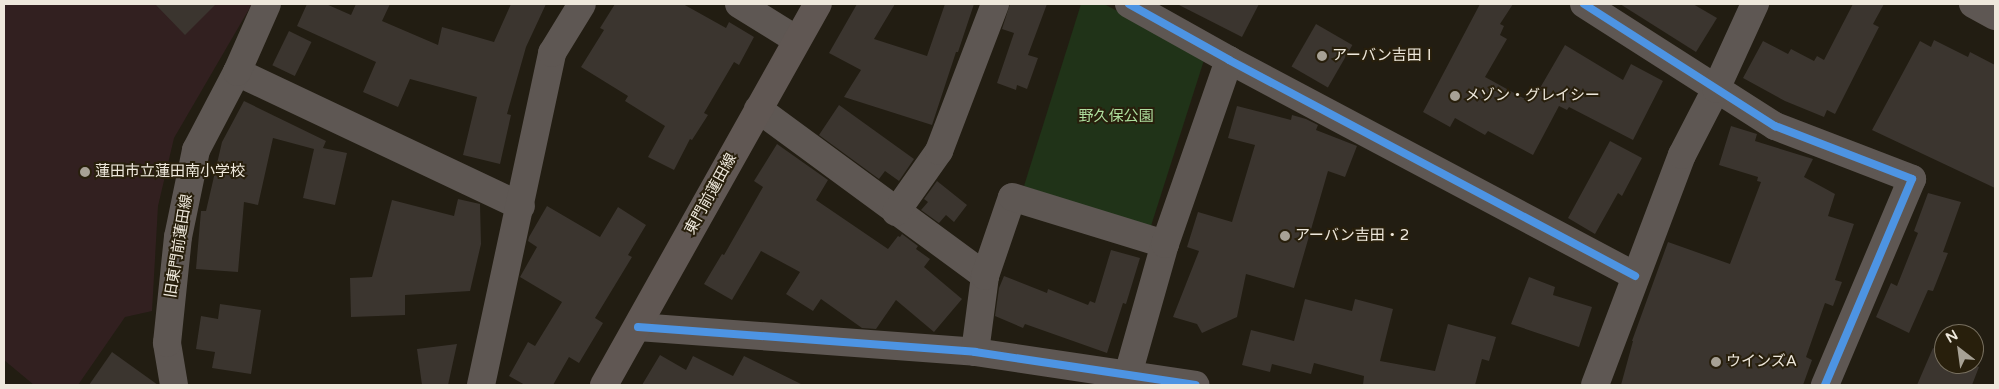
<!DOCTYPE html>
<meta charset="utf-8">
<style>
body{margin:0}
#map{position:relative;width:1999px;height:389px;overflow:hidden;background:#221d12;font-family:"Varela Round","Noto Sans JP",sans-serif}
div>[style]{position:absolute}
[style*='--x']{left:calc(var(--x)*1px);top:calc(var(--y)*1px);width:calc(var(--w)*1px);rotate:calc(var(--a)*1deg)}
.education>*{inset:0;background:#322020}
.green>*{inset:0;background:#203318}
.building>*{inset:0;background:#3b352f;transform-origin:0 0}
.minor>*{height:28px;margin:-14px;padding:0 14px;transform-origin:14px;border-radius:14px;background:#5e5753}
.major>*{height:28px;margin:-14px;padding:0 14px;transform-origin:14px;border-radius:14px;background:#605753}
.cycleway>*{height:8px;margin:-4px;padding:0 4px;transform-origin:4px;border-radius:4px;background:#4d94e3}
.dots>*{width:14px;height:14px;translate:-50% -50%;box-sizing:border-box;border:2px solid #281f0c;border-radius:50%}
span{translate:-50% -50%;white-space:nowrap;text-align:center;line-height:1.15;-webkit-text-stroke:4px #281f0c;paint-order:stroke}
.poi-label{font-size:15px;color:#eee8dc}
.left{translate:0 -50%;text-align:left}
.park-label{font-size:15px;color:#aede9e}
.street-label{font-size:15px;color:#eee8dc}
.frame{position:absolute;inset:0;border:5px solid #eee8dc;pointer-events:none}
.north{position:absolute;left:1934px;top:324px;width:50px;height:50px;box-sizing:border-box;background:#281f0c;border:1px solid #776f5f;border-radius:50%;rotate:330deg;font-size:14px;font-weight:700;line-height:20px;text-align:center;color:#eee8dc}
.north::after{content:'';display:block;margin:auto;width:18px;height:22px;background:#a7a195;clip-path:polygon(50% 0,100% 100%,50% 72%,0 100%)}
</style>
<div id="map">
<div class="education">
<i style="clip-path:polygon(4px 4px,252px 4px,174px 138px,158px 206px,152px 311px,125px 317px,78px 385px,34px 385px,4px 360px)"></i>
</div>
<div class="green">
<i style="clip-path:polygon(1081px 4px,1104px 4px,1205px 57px,1150px 229px,1024px 186px)"></i>
</div>
<div class="building">
<i style="clip-path:polygon(155px 4px,216px 4px,185px 35px)"></i>
<i style="clip-path:polygon(307px 4px,326px 4px,351px 15px,356px 4px,390px 4px,382px 21px,438px 45px,442px 27px,494px 42px,511px 4px,546px 4px,526px 47px,507px 114px,511px 115px,500px 164px,463px 155px,477px 97px,410px 79px,398px 107px,363px 92px,376px 62px,297px 26px)"></i>
<i style="clip-path:polygon(615px 4px,683px 4px,726px 28px,729px 22px,754px 37px,739px 65px,734px 62px,704px 113px,708px 115px,692px 140px,690px 139px,674px 170px,648px 157px,665px 126px,625px 101px,628px 96px,581px 67px,604px 30px,600px 28px)"></i>
<i style="clip-path:polygon(857px 4px,895px 4px,874px 39px,927px 56px,945px 4px,974px 4px,958px 52px,956px 52px,932px 125px,844px 97px,861px 70px,829px 53px)"></i>
<i style="clip-path:polygon(1010px 4px,1047px 4px,1028px 55px,1038px 58px,1027px 89px,1017px 85px,1016px 90px,997px 83px,1014px 33px,1002px 29px)"></i>
<i style="clip-path:polygon(1177px 4px,1259px 4px,1242px 37px)"></i>
<i style="clip-path:polygon(1480px 4px,1513px 4px,1500px 24px,1504px 26px,1500px 35px,1507px 39px,1485px 77px,1525px 99px,1526px 97px,1533px 100px,1565px 45px,1623px 80px,1631px 64px,1663px 81px,1633px 140px,1569px 107px,1567px 110px,1559px 106px,1533px 155px,1488px 131px,1485px 135px,1455px 118px,1450px 127px,1423px 112px)"></i>
<i style="clip-path:polygon(1620px 4px,1693px 4px,1717px 18px,1696px 52px)"></i>
<i style="clip-path:polygon(1853px 4px,1884px 4px,1873px 24px,1879px 27px,1835px 114px,1827px 110px,1824px 117px,1785px 101px,1743px 78px,1763px 41px,1788px 54px,1791px 49px,1814px 61px,1817px 56px,1824px 60px)"></i>
<i style="left:1316px;top:24px;width:42px;height:49px;rotate:30deg"></i>
<i style="left:289px;top:31px;width:25px;height:38px;rotate:26deg"></i>
<i style="clip-path:polygon(1934px 40px,1968px 57px,1970px 52px,1995px 65px,1995px 188px,1872px 130px,1920px 41px,1931px 47px)"></i>
<i style="clip-path:polygon(244px 101px,326px 141px,323px 148px,347px 153px,335px 205px,303px 198px,314px 149px,273px 138px,258px 205px,244px 202px,238px 272px,196px 269px,201px 211px,206px 211px,222px 142px)"></i>
<i style="clip-path:polygon(839px 105px,914px 159px,899px 181px,885px 171px,879px 179px,819px 135px)"></i>
<i style="clip-path:polygon(1237px 106px,1291px 120px,1292px 115px,1306px 119px,1318px 125px,1316px 130px,1357px 146px,1345px 177px,1328px 171px,1294px 288px,1246px 274px,1237px 317px,1202px 333px,1197px 324px,1173px 317px,1199px 251px,1187px 247px,1198px 212px,1232px 222px,1255px 145px,1228px 138px)"></i>
<i style="clip-path:polygon(1731px 126px,1757px 134px,1755px 141px,1813px 159px,1804px 177px,1835px 194px,1828px 216px,1854px 224px,1835px 280px,1842px 282px,1833px 306px,1825px 303px,1806px 357px,1812px 360px,1803px 385px,1621px 385px,1633px 341px,1632px 341px,1668px 242px,1730px 264px,1761px 182px,1757px 181px,1758px 177px,1719px 165px)"></i>
<i style="clip-path:polygon(1610px 141px,1642px 158px,1622px 196px,1618px 193px,1595px 234px,1568px 218px)"></i>
<i style="clip-path:polygon(777px 144px,828px 180px,816px 200px,888px 249px,898px 236px,900px 237px,902px 234px,918px 246px,916px 249px,930px 259px,924px 267px,962px 299px,934px 332px,896px 300px,876px 329px,862px 328px,821px 299px,813px 311px,786px 294px,800px 272px,761px 251px,732px 300px,704px 284px,722px 254px,724px 255px,763px 187px,754px 181px)"></i>
<i style="clip-path:polygon(937px 181px,967px 205px,954px 222px,946px 215px,939px 223px,921px 210px,928px 202px,924px 199px)"></i>
<i style="clip-path:polygon(1928px 193px,1961px 202px,1943px 252px,1948px 253px,1933px 291px,1928px 290px,1909px 333px,1876px 317px,1891px 283px,1897px 286px,1918px 233px,1914px 231px)"></i>
<i style="clip-path:polygon(458px 199px,480px 204px,481px 244px,470px 291px,405px 295px,405px 315px,351px 317px,350px 278px,372px 277px,392px 200px,454px 216px)"></i>
<i style="clip-path:polygon(547px 206px,600px 237px,618px 207px,646px 225px,628px 255px,632px 257px,595px 318px,603px 323px,579px 363px,569px 357px,553px 385px,525px 385px,509px 376px,528px 342px,535px 346px,562px 302px,520px 277px,537px 247px,528px 241px,529px 237px)"></i>
<i style="clip-path:polygon(1111px 250px,1140px 258px,1126px 304px,1123px 303px,1107px 353px,1025px 324px,1023px 328px,995px 316px,999px 288px,1004px 276px,1047px 293px,1048px 289px,1088px 305px,1090px 301px,1095px 303px)"></i>
<i style="clip-path:polygon(1529px 277px,1555px 287px,1553px 295px,1592px 307px,1579px 347px,1511px 324px)"></i>
<i style="clip-path:polygon(1305px 299px,1352px 311px,1355px 299px,1393px 309px,1380px 361px,1435px 371px,1448px 324px,1496px 337px,1489px 361px,1482px 359px,1475px 385px,1363px 385px,1364px 376px,1314px 363px,1311px 374px,1272px 364px,1270px 372px,1242px 365px,1251px 330px,1294px 341px)"></i>
<i style="clip-path:polygon(220px 304px,261px 310px,251px 374px,212px 368px,215px 352px,196px 349px,201px 316px,218px 319px)"></i>
<i style="clip-path:polygon(457px 344px,448px 385px,422px 385px,417px 349px)"></i>
<i style="clip-path:polygon(1933px 348px,1944px 352px,1944px 364px,1972px 364px,1979px 367px,1972px 385px,1917px 385px)"></i>
<i style="clip-path:polygon(112px 352px,158px 385px,89px 385px)"></i>
<i style="clip-path:polygon(660px 355px,686px 370px,693px 356px,733px 376px,744px 356px,803px 385px,642px 385px)"></i>
</div>
<div class="minor">
<i style="--x:739;--y:4;--w:68;--a:31.8"></i>
<i style="--x:1129;--y:4;--w:115;--a:29.2"></i>
<i style="--x:1229;--y:60;--w:460;--a:28"></i>
<i style="--x:1584;--y:4;--w:227;--a:32.6"></i>
<i style="--x:1775;--y:126;--w:147;--a:21.1"></i>
<i style="--x:1912;--y:179;--w:224;--a:112.9"></i>
<i style="--x:1973;--y:4;--w:25;--a:29"></i>
<i style="--x:237;--y:72;--w:314;--a:25.3"></i>
<i style="--x:758;--y:109;--w:282;--a:36.3"></i>
<i style="--x:896;--y:212;--w:75;--a:-54.8"></i>
<i style="--x:939;--y:151;--w:157;--a:-69.1"></i>
<i style="--x:638;--y:327;--w:338;--a:4.2"></i>
<i style="--x:975;--y:352;--w:223;--a:8.5"></i>
<i style="--x:975;--y:352;--w:77;--a:-82.5"></i>
<i style="--x:985;--y:276;--w:83;--a:-71.1"></i>
<i style="--x:1012;--y:197;--w:160;--a:17.1"></i>
<i style="--x:174;--y:385;--w:43;--a:-99.5"></i>
<i style="--x:167;--y:343;--w:107;--a:-84.1"></i>
<i style="--x:178;--y:237;--w:89;--a:-78.3"></i>
<i style="--x:196;--y:150;--w:88;--a:-62.3"></i>
<i style="--x:237;--y:72;--w:74;--a:-66.2"></i>
<i style="--x:481;--y:385;--w:340;--a:-77.9"></i>
<i style="--x:552;--y:53;--w:57;--a:-58.5"></i>
<i style="--x:1125;--y:385;--w:147;--a:-74.2"></i>
<i style="--x:1165;--y:244;--w:195;--a:-70.8"></i>
<i style="--x:1595;--y:385;--w:246;--a:-69.3"></i>
<i style="--x:1682;--y:155;--w:74;--a:-62.7"></i>
<i style="--x:1716;--y:89;--w:94;--a:-65.4"></i>
</div>
<div class="major">
<i style="--x:604;--y:385;--w:437;--a:-60.7"></i>
</div>
<div class="cycleway">
<i style="--x:1129;--y:4;--w:115;--a:29.2"></i>
<i style="--x:1229;--y:60;--w:460;--a:28"></i>
<i style="--x:1584;--y:4;--w:227;--a:32.6"></i>
<i style="--x:1775;--y:126;--w:147;--a:21.1"></i>
<i style="--x:1912;--y:179;--w:224;--a:112.9"></i>
<i style="--x:638;--y:327;--w:338;--a:4.2"></i>
<i style="--x:975;--y:352;--w:223;--a:8.5"></i>
</div>
<div class="dots">
<i style="left:1322px;top:56px;background:#a7a195"></i>
<i style="left:1455px;top:96px;background:#a7a195"></i>
<i style="left:85px;top:172px;background:#a7a195"></i>
<i style="left:1285px;top:236px;background:#a7a195"></i>
<i style="left:1716px;top:362px;background:#a7a195"></i>
</div>
<div class="poi-label">
<span class="left" style="left:1332px;top:56px">アーバン吉田Ⅰ</span>
<span class="left" style="left:1465px;top:96px">メゾン・グレイシー</span>
<span class="left" style="left:95px;top:172px">蓮田市立蓮田南小学校</span>
<span class="left" style="left:1295px;top:236px">アーバン吉田・2</span>
<span class="left" style="left:1726px;top:362px">ウインズA</span>
</div>
<div class="park-label">
<span style="left:1116px;top:117px">野久保公園</span>
</div>
<div class="street-label">
<span style="left:711px;top:194px;rotate:-61deg">東門前蓮田線</span>
<span style="left:179px;top:246px;rotate:-81deg">旧東門前蓮田線</span>
</div>
<div class="frame"></div>
<div class="north">N</div>
</div>
